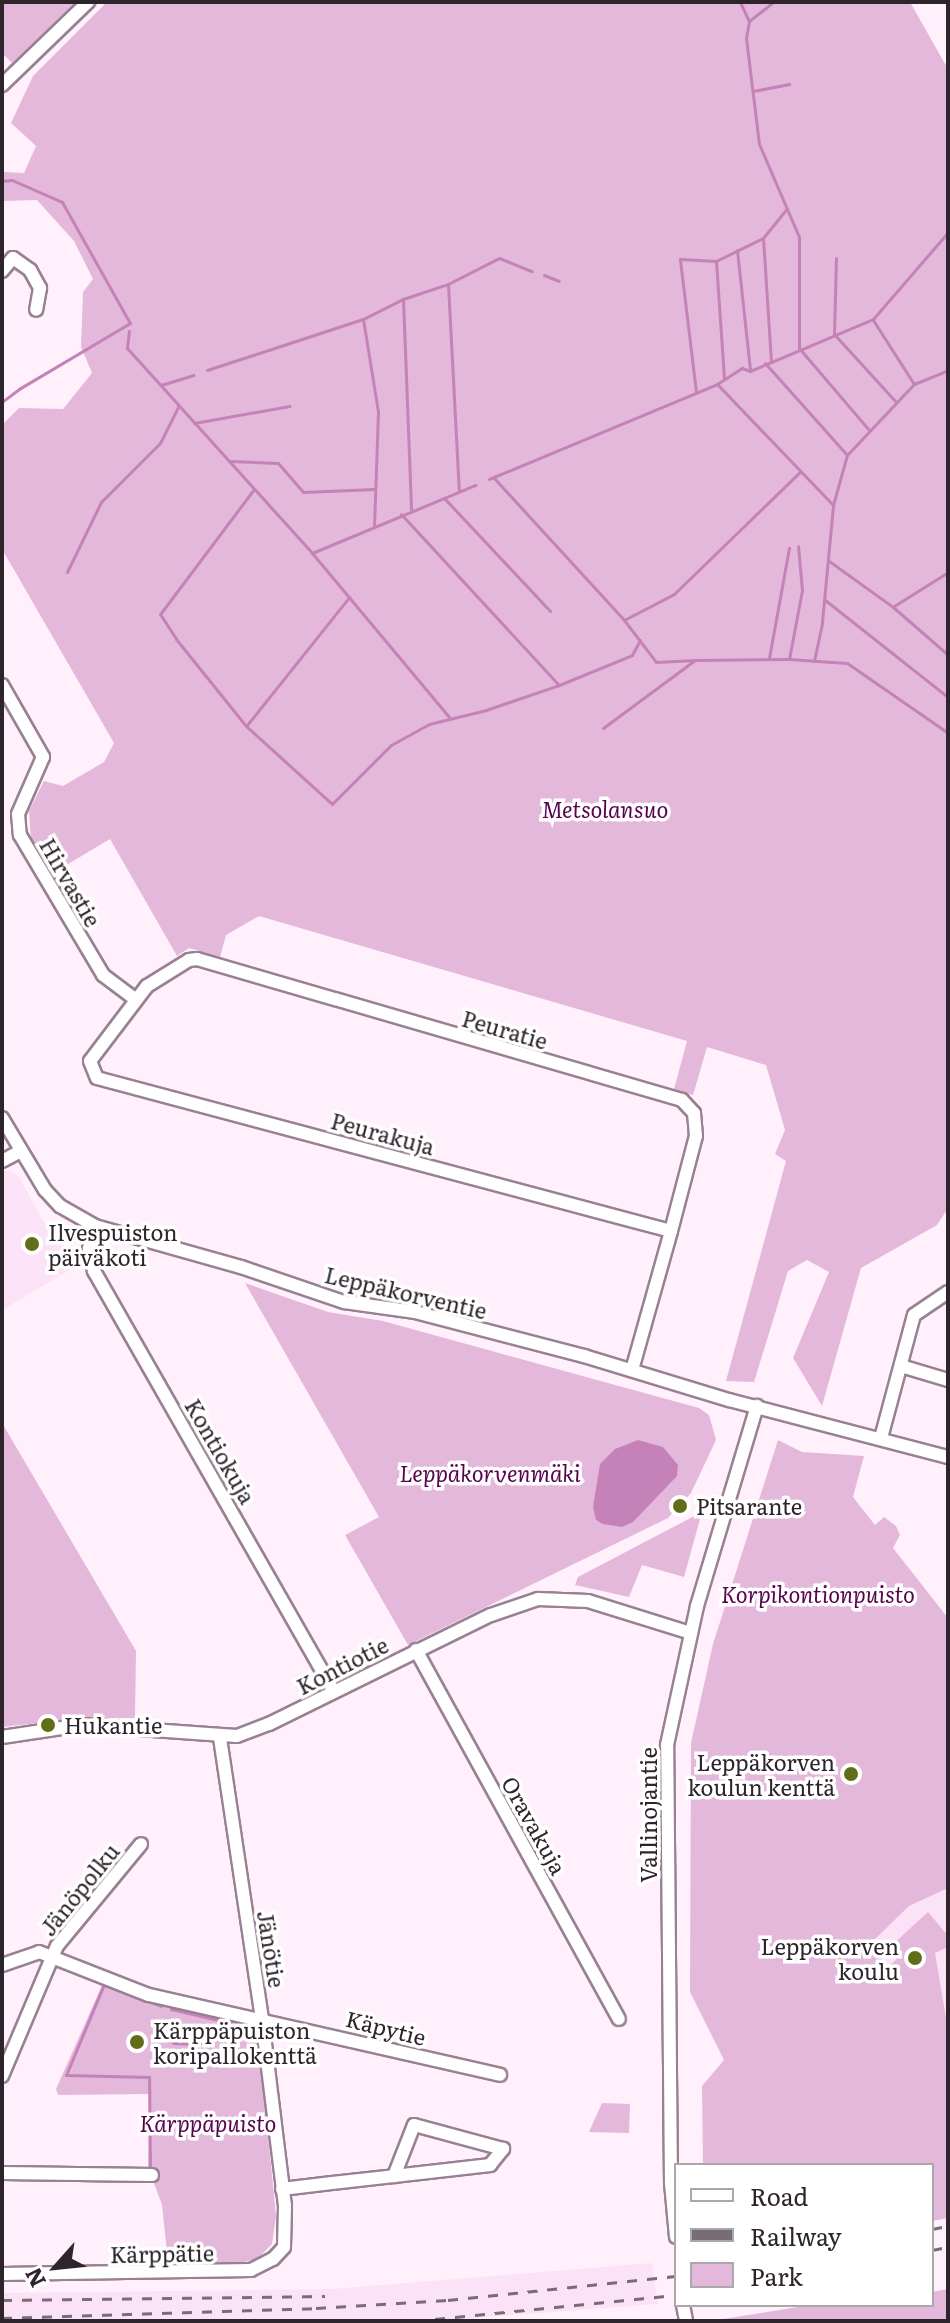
<!DOCTYPE html>
<meta charset="utf-8">
<style>
body{margin:0}
#map{position:relative;width:950px;height:2323px;overflow:hidden;background:#fff0fb;font-family:Literata,serif}
div>[style]{position:absolute}
[style*='--x']{left:calc(var(--x)*1px);top:calc(var(--y)*1px);width:calc(var(--w)*1px);rotate:calc(var(--a)*1deg)}
.built>*{inset:0;background:#fce2f6}
.green>*{inset:0;background:#e3b8da}
.water>*{inset:0;background:#c582b8}
.stream>*{height:3px;margin:-1.5px;padding:0 1.5px;transform-origin:1.5px;border-radius:1.5px;background:#c582b8}
.roads{filter:drop-shadow(2px 0 #988193) drop-shadow(-2px 0 #988193) drop-shadow(0 2px #988193) drop-shadow(0 -2px #988193)}
.minor>*{height:12px;margin:-6px;padding:0 6px;transform-origin:6px;border-radius:6px;background:#fff}
.rail>*{height:3px;margin-top:-1.5px;transform-origin:0;background:repeating-linear-gradient(90deg,#786d75 0 10px,transparent 0 20px)}
.dots>*{width:22px;height:22px;translate:-50% -50%;box-sizing:border-box;border:4px solid #fff;border-radius:50%}
span{translate:-50% -50%;white-space:nowrap;text-align:center;line-height:1.15;-webkit-text-stroke:7px #fff;paint-order:stroke}
.park-label{font-size:22px;color:#57034e;font-style:italic}
.street-label{font-size:22px;color:#2e252c}
.poi-label{font-size:22px;color:#2e252c}
.left{translate:0 -50%;text-align:left}
.right{translate:-100% -50%;text-align:right}
.frame{position:absolute;inset:0;border:4px solid #2e252c;pointer-events:none}
.legend{position:absolute;left:674px;top:2163px;width:260px;height:144px;box-sizing:border-box;background:#fff;border:2px solid #aba8ab;margin:0;padding:10px 14px;list-style:none;font-size:24px;color:#2e252c}
.legend li{display:flex;align-items:center;gap:16px;height:40px}
.legend b{width:40px;border:2px solid #aba8ab}
.north{position:absolute;left:16px;top:2227px;width:80px;height:80px;-webkit-text-stroke:6px #fff;paint-order:stroke;rotate:243deg;font-size:22px;font-weight:700;line-height:32px;text-align:center;color:#2e252c}
.north::after{content:'';display:block;margin:auto;width:28px;height:36px;background:#2e252c;clip-path:polygon(50% 0,100% 100%,50% 72%,0 100%)}
</style>
<div id="map">
<div class="built">
<i style="clip-path:polygon(2px 1171px,11px 1171px,19px 1177px,45px 1224px,78px 1265px,2px 1310px)"></i>
<i style="clip-path:polygon(948px 1888px,948px 2030px,938px 1991px,866px 1986px,880px 1965px,873px 1940px,909px 1906px)"></i>
<i style="clip-path:polygon(652px 2263px,658px 2304px,433px 2321px,2px 2321px,2px 2293px,333px 2289px)"></i>
</div>
<div class="green">
<i style="clip-path:polygon(2px 2px,75px 2px,12px 63px,2px 53px)"></i>
<i style="clip-path:polygon(107px 2px,910px 2px,948px 69px,948px 1208px,937px 1225px,861px 1268px,822px 1406px,793px 1358px,829px 1272px,807px 1260px,788px 1271px,754px 1382px,726px 1381px,786px 1161px,775px 1154px,785px 1130px,766px 1065px,707px 1047px,693px 1095px,674px 1089px,687px 1041px,259px 916px,226px 935px,220px 957px,189px 948px,177px 956px,110px 839px,53px 873px,31px 839px,29px 811px,44px 781px,63px 786px,104px 762px,114px 743px,2px 549px,2px 425px,19px 408px,63px 409px,92px 373px,81px 347px,83px 292px,93px 279px,74px 241px,37px 200px,2px 201px,2px 172px,24px 173px,36px 146px,11px 123px,33px 76px)"></i>
<i style="clip-path:polygon(245px 1283px,328px 1312px,383px 1321px,699px 1408px,709px 1415px,716px 1440px,691px 1493px,668px 1518px,408px 1645px,345px 1535px,379px 1517px)"></i>
<i style="clip-path:polygon(2px 1423px,136px 1651px,135px 1718px,82px 1718px,2px 1727px)"></i>
<i style="clip-path:polygon(778px 1440px,802px 1452px,864px 1456px,853px 1497px,875px 1525px,884px 1517px,896px 1526px,900px 1535px,893px 1548px,948px 1618px,948px 1888px,909px 1906px,874px 1940px,884px 1951px,880px 1965px,869px 1982px,896px 1960px,893px 1944px,928px 1912px,948px 1936px,948px 1947px,935px 1953px,948px 2030px,948px 2218px,932px 2221px,932px 2165px,703px 2165px,702px 2086px,724px 2060px,690px 1992px,691px 1743px,713px 1644px)"></i>
<i style="clip-path:polygon(702px 1512px,684px 1577px,642px 1565px,629px 1597px,575px 1585px,578px 1577px)"></i>
<i style="clip-path:polygon(104px 1981px,161px 2003px,248px 2024px,258px 2032px,276px 2216px,272px 2244px,257px 2259px,244px 2262px,168px 2262px,162px 2205px,148px 2167px,149px 2094px,58px 2095px,56px 2089px)"></i>
<i style="clip-path:polygon(602px 2103px,630px 2104px,629px 2133px,589px 2132px)"></i>
<i style="clip-path:polygon(948px 2289px,948px 2321px,711px 2321px,810px 2305px,932px 2305px,932px 2292px)"></i>
</div>
<div class="water">
<i style="clip-path:polygon(638px 1440px,663px 1447px,678px 1465px,677px 1476px,633px 1522px,622px 1527px,603px 1524px,596px 1520px,593px 1507px,600px 1464px,615px 1449px)"></i>
</div>
<div class="stream">
<i style="--x:740;--y:2;--w:21;--a:65"></i>
<i style="--x:749;--y:21;--w:17;--a:100"></i>
<i style="--x:746;--y:38;--w:107;--a:83"></i>
<i style="--x:759;--y:144;--w:101;--a:66.7"></i>
<i style="--x:799;--y:237;--w:111;--a:90"></i>
<i style="--x:799;--y:348;--w:109;--a:49.5"></i>
<i style="--x:749;--y:21;--w:31;--a:-38"></i>
<i style="--x:753;--y:91;--w:37;--a:-11"></i>
<i style="--x:2;--y:181;--w:10;--a:-6"></i>
<i style="--x:12;--y:180;--w:55;--a:23.7"></i>
<i style="--x:62;--y:202;--w:139;--a:60.7"></i>
<i style="--x:130;--y:323;--w:129;--a:149.3"></i>
<i style="--x:19;--y:389;--w:21;--a:143"></i>
<i style="--x:763;--y:238;--w:123;--a:86.3"></i>
<i style="--x:737;--y:250;--w:121;--a:83.8"></i>
<i style="--x:836;--y:258;--w:76;--a:91.5"></i>
<i style="--x:834;--y:334;--w:92;--a:47.6"></i>
<i style="--x:716;--y:261;--w:118;--a:86.1"></i>
<i style="--x:544;--y:275;--w:16;--a:22"></i>
<i style="--x:448;--y:284;--w:208;--a:87"></i>
<i style="--x:403;--y:299;--w:211;--a:87.8"></i>
<i style="--x:363;--y:319;--w:94;--a:80.8"></i>
<i style="--x:378;--y:412;--w:114;--a:92"></i>
<i style="--x:873;--y:320;--w:76;--a:57.4"></i>
<i style="--x:129;--y:331;--w:17;--a:97"></i>
<i style="--x:127;--y:348;--w:276;--a:47.9"></i>
<i style="--x:312;--y:553;--w:215;--a:50.1"></i>
<i style="--x:765;--y:363;--w:123;--a:48.3"></i>
<i style="--x:207;--y:370;--w:164;--a:-18.1"></i>
<i style="--x:363;--y:319;--w:45;--a:-26.6"></i>
<i style="--x:403;--y:299;--w:47;--a:-18.4"></i>
<i style="--x:448;--y:284;--w:57;--a:-27"></i>
<i style="--x:499;--y:258;--w:35;--a:22"></i>
<i style="--x:717;--y:384;--w:168;--a:46.2"></i>
<i style="--x:161;--y:385;--w:34;--a:-17"></i>
<i style="--x:696;--y:392;--w:134;--a:-96.9"></i>
<i style="--x:680;--y:259;--w:36;--a:3"></i>
<i style="--x:716;--y:261;--w:52;--a:-26.1"></i>
<i style="--x:763;--y:238;--w:38;--a:-51"></i>
<i style="--x:194;--y:423;--w:97;--a:-10.1"></i>
<i style="--x:229;--y:461;--w:49;--a:2.3"></i>
<i style="--x:278;--y:463;--w:38;--a:49"></i>
<i style="--x:303;--y:492;--w:72;--a:-2.4"></i>
<i style="--x:494;--y:478;--w:193;--a:47.5"></i>
<i style="--x:624;--y:620;--w:53;--a:52.7"></i>
<i style="--x:656;--y:662;--w:39;--a:-3"></i>
<i style="--x:489;--y:479;--w:247;--a:-22.6"></i>
<i style="--x:717;--y:384;--w:30;--a:-33"></i>
<i style="--x:742;--y:368;--w:9;--a:21"></i>
<i style="--x:750;--y:371;--w:134;--a:-22.9"></i>
<i style="--x:873;--y:319;--w:115;--a:-49.2"></i>
<i style="--x:254;--y:489;--w:156;--a:126.9"></i>
<i style="--x:160;--y:614;--w:30;--a:57"></i>
<i style="--x:176;--y:639;--w:112;--a:51.2"></i>
<i style="--x:246;--y:726;--w:116;--a:42.2"></i>
<i style="--x:332;--y:804;--w:83;--a:-45"></i>
<i style="--x:391;--y:745;--w:43;--a:-28.9"></i>
<i style="--x:429;--y:724;--w:59;--a:-13.8"></i>
<i style="--x:486;--y:710;--w:77;--a:-18.9"></i>
<i style="--x:559;--y:685;--w:79;--a:-22.3"></i>
<i style="--x:632;--y:655;--w:17;--a:-62"></i>
<i style="--x:444;--y:498;--w:155;--a:46.8"></i>
<i style="--x:401;--y:514;--w:233;--a:47.3"></i>
<i style="--x:312;--y:553;--w:177;--a:-22.6"></i>
<i style="--x:829;--y:561;--w:79;--a:35.7"></i>
<i style="--x:893;--y:607;--w:73;--a:41.1"></i>
<i style="--x:67;--y:572;--w:78;--a:-64.1"></i>
<i style="--x:101;--y:502;--w:83;--a:-45"></i>
<i style="--x:160;--y:443;--w:42;--a:-63.4"></i>
<i style="--x:825;--y:600;--w:157;--a:38.3"></i>
<i style="--x:894;--y:606;--w:64;--a:-32.2"></i>
<i style="--x:626;--y:619;--w:54;--a:-27.5"></i>
<i style="--x:674;--y:594;--w:174;--a:-44.1"></i>
<i style="--x:769;--y:658;--w:112;--a:-79.7"></i>
<i style="--x:789;--y:659;--w:70;--a:-79.3"></i>
<i style="--x:802;--y:590;--w:44;--a:-95.2"></i>
<i style="--x:814;--y:661;--w:40;--a:-78"></i>
<i style="--x:822;--y:622;--w:118;--a:-84.6"></i>
<i style="--x:833;--y:505;--w:52;--a:-74.4"></i>
<i style="--x:847;--y:455;--w:98;--a:-46.7"></i>
<i style="--x:914;--y:384;--w:37;--a:-22"></i>
<i style="--x:247;--y:725;--w:164;--a:-51.4"></i>
<i style="--x:603;--y:728;--w:114;--a:-36.5"></i>
<i style="--x:695;--y:660;--w:94;--a:-0.6"></i>
<i style="--x:789;--y:659;--w:58;--a:3.9"></i>
<i style="--x:847;--y:663;--w:123;--a:34.7"></i>
<i style="--x:171;--y:2009;--w:62;--a:13.1"></i>
<i style="--x:173;--y:2043;--w:34;--a:2"></i>
<i style="--x:150;--y:2168;--w:91;--a:-90.6"></i>
<i style="--x:149;--y:2077;--w:83;--a:-178.6"></i>
<i style="--x:66;--y:2075;--w:99;--a:-67.3"></i>
<i style="--x:104;--y:1984;--w:61;--a:21.1"></i>
</div>
<div class="roads">
<div class="minor">
<i style="--x:2;--y:85;--w:120;--a:-44"></i>
<i style="--x:2;--y:271;--w:17;--a:-50"></i>
<i style="--x:13;--y:258;--w:21;--a:35"></i>
<i style="--x:30;--y:270;--w:21;--a:61"></i>
<i style="--x:40;--y:288;--w:22;--a:100"></i>
<i style="--x:2;--y:685;--w:83;--a:60.3"></i>
<i style="--x:43;--y:757;--w:62;--a:113.7"></i>
<i style="--x:18;--y:814;--w:21;--a:85"></i>
<i style="--x:20;--y:835;--w:163;--a:59.3"></i>
<i style="--x:103;--y:975;--w:40;--a:37"></i>
<i style="--x:2;--y:1118;--w:84;--a:59.2"></i>
<i style="--x:45;--y:1190;--w:22;--a:47"></i>
<i style="--x:60;--y:1206;--w:40;--a:29.7"></i>
<i style="--x:95;--y:1226;--w:152;--a:15.7"></i>
<i style="--x:241;--y:1267;--w:109;--a:18.8"></i>
<i style="--x:344;--y:1302;--w:72;--a:8"></i>
<i style="--x:415;--y:1312;--w:175;--a:14.6"></i>
<i style="--x:584;--y:1356;--w:152;--a:16.9"></i>
<i style="--x:729;--y:1400;--w:226;--a:14.6"></i>
<i style="--x:2;--y:1161;--w:21;--a:-28"></i>
<i style="--x:95;--y:1226;--w:24;--a:105"></i>
<i style="--x:89;--y:1249;--w:23;--a:77"></i>
<i style="--x:94;--y:1271;--w:484;--a:60.3"></i>
<i style="--x:901;--y:1366;--w:49;--a:16.6"></i>
<i style="--x:632;--y:1370;--w:144;--a:-74.3"></i>
<i style="--x:671;--y:1231;--w:98;--a:-75.3"></i>
<i style="--x:696;--y:1136;--w:23;--a:-95"></i>
<i style="--x:694;--y:1113;--w:18;--a:-133"></i>
<i style="--x:682;--y:1100;--w:505;--a:-163.79"></i>
<i style="--x:197;--y:959;--w:8;--a:173"></i>
<i style="--x:189;--y:960;--w:49;--a:148.2"></i>
<i style="--x:147;--y:986;--w:94;--a:127.2"></i>
<i style="--x:90;--y:1061;--w:18;--a:68"></i>
<i style="--x:97;--y:1078;--w:594;--a:14.93"></i>
<i style="--x:881;--y:1438;--w:127;--a:-75"></i>
<i style="--x:914;--y:1315;--w:41;--a:-34.1"></i>
<i style="--x:416;--y:1650;--w:421;--a:61.2"></i>
<i style="--x:2;--y:1737;--w:81;--a:-8.5"></i>
<i style="--x:82;--y:1725;--w:155;--a:4.1"></i>
<i style="--x:237;--y:1736;--w:34;--a:-21"></i>
<i style="--x:269;--y:1724;--w:247;--a:-26.2"></i>
<i style="--x:491;--y:1615;--w:50;--a:-18.8"></i>
<i style="--x:538;--y:1599;--w:50;--a:2.3"></i>
<i style="--x:588;--y:1601;--w:108;--a:17.3"></i>
<i style="--x:2;--y:1965;--w:39;--a:-19"></i>
<i style="--x:39;--y:1952;--w:118;--a:21.4"></i>
<i style="--x:149;--y:1995;--w:360;--a:12.8"></i>
<i style="--x:2;--y:2076;--w:141;--a:-67.1"></i>
<i style="--x:57;--y:1946;--w:132;--a:-50.5"></i>
<i style="--x:2;--y:2173;--w:150;--a:0.8"></i>
<i style="--x:282;--y:2189;--w:50;--a:-6.8"></i>
<i style="--x:332;--y:2183;--w:62;--a:-6.4"></i>
<i style="--x:394;--y:2176;--w:97;--a:-6.5"></i>
<i style="--x:490;--y:2165;--w:21;--a:-51"></i>
<i style="--x:503;--y:2149;--w:92;--a:-164.9"></i>
<i style="--x:414;--y:2125;--w:55;--a:111.4"></i>
<i style="--x:676;--y:2237;--w:54;--a:-95.3"></i>
<i style="--x:671;--y:2183;--w:438;--a:-90.5"></i>
<i style="--x:667;--y:1745;--w:142;--a:-77.8"></i>
<i style="--x:697;--y:1606;--w:209;--a:-73.3"></i>
<i style="--x:2;--y:2274;--w:249;--a:-0.9"></i>
<i style="--x:251;--y:2270;--w:25;--a:-27"></i>
<i style="--x:273;--y:2259;--w:16;--a:-47"></i>
<i style="--x:284;--y:2247;--w:41;--a:-88.6"></i>
<i style="--x:285;--y:2206;--w:188;--a:-97"></i>
<i style="--x:262;--y:2019;--w:285;--a:-98.5"></i>
<i style="--x:683;--y:2305;--w:16;--a:79"></i>
</div>
</div>
<div class="rail">
<i style="--x:932;--y:2229;--w:16;--a:-11"></i>
<i style="--x:932;--y:2250;--w:16;--a:-11"></i>
<i style="--x:2;--y:2300;--w:323;--a:-0.7"></i>
<i style="--x:2;--y:2318;--w:314;--a:-1.8"></i>
<i style="--x:316;--y:2308;--w:132;--a:-3.5"></i>
<i style="--x:448;--y:2300;--w:229;--a:-6"></i>
<i style="--x:415;--y:2321;--w:262;--a:-5.7"></i>
</div>
<div class="dots">
<i style="left:32px;top:1244px;background:#626e17"></i>
<i style="left:680px;top:1506px;background:#626e17"></i>
<i style="left:48px;top:1725px;background:#626e17"></i>
<i style="left:851px;top:1774px;background:#626e17"></i>
<i style="left:915px;top:1958px;background:#626e17"></i>
<i style="left:137px;top:2042px;background:#626e17"></i>
</div>
<div class="park-label">
<span style="left:605px;top:809px">Metsolansuo</span>
<span style="left:490px;top:1473px">Leppäkorvenmäki</span>
<span style="left:818px;top:1594px">Korpikontionpuisto</span>
<span style="left:208px;top:2123px">Kärppäpuisto</span>
</div>
<div class="street-label">
<span style="left:71px;top:882px;rotate:60deg">Hirvastie</span>
<span style="left:505px;top:1029px;rotate:16deg">Peuratie</span>
<span style="left:383px;top:1133px;rotate:15deg">Peurakuja</span>
<span style="left:406px;top:1292px;rotate:13deg">Leppäkorventie</span>
<span style="left:221px;top:1451px;rotate:60deg">Kontiokuja</span>
<span style="left:342px;top:1665px;rotate:-27deg">Kontiotie</span>
<span style="left:648px;top:1815px;rotate:-90deg">Vallinojantie</span>
<span style="left:535px;top:1825px;rotate:61deg">Oravakuja</span>
<span style="left:79px;top:1889px;rotate:-51deg">Jänöpolku</span>
<span style="left:272px;top:1949px;rotate:81deg">Jänötie</span>
<span style="left:386px;top:2027px;rotate:14deg">Käpytie</span>
<span style="left:162px;top:2253px;rotate:-1deg">Kärppätie</span>
</div>
<div class="poi-label">
<span class="left" style="left:48px;top:1244px">Ilvespuiston<br>päiväkoti</span>
<span class="left" style="left:696px;top:1506px">Pitsarante</span>
<span class="left" style="left:64px;top:1725px">Hukantie</span>
<span class="right" style="left:835px;top:1774px">Leppäkorven<br>koulun kenttä</span>
<span class="right" style="left:899px;top:1958px">Leppäkorven<br>koulu</span>
<span class="left" style="left:153px;top:2042px">Kärppäpuiston<br>koripallokenttä</span>
</div>
<div class="frame"></div>
<ul class="legend">
<li><b style="height:10px;background:#fff"></b>Road</li>
<li><b style="height:10px;background:#786d75"></b>Railway</li>
<li><b style="height:22px;background:#e3b8da"></b>Park</li>
</ul>
<div class="north">N</div>
</div>
